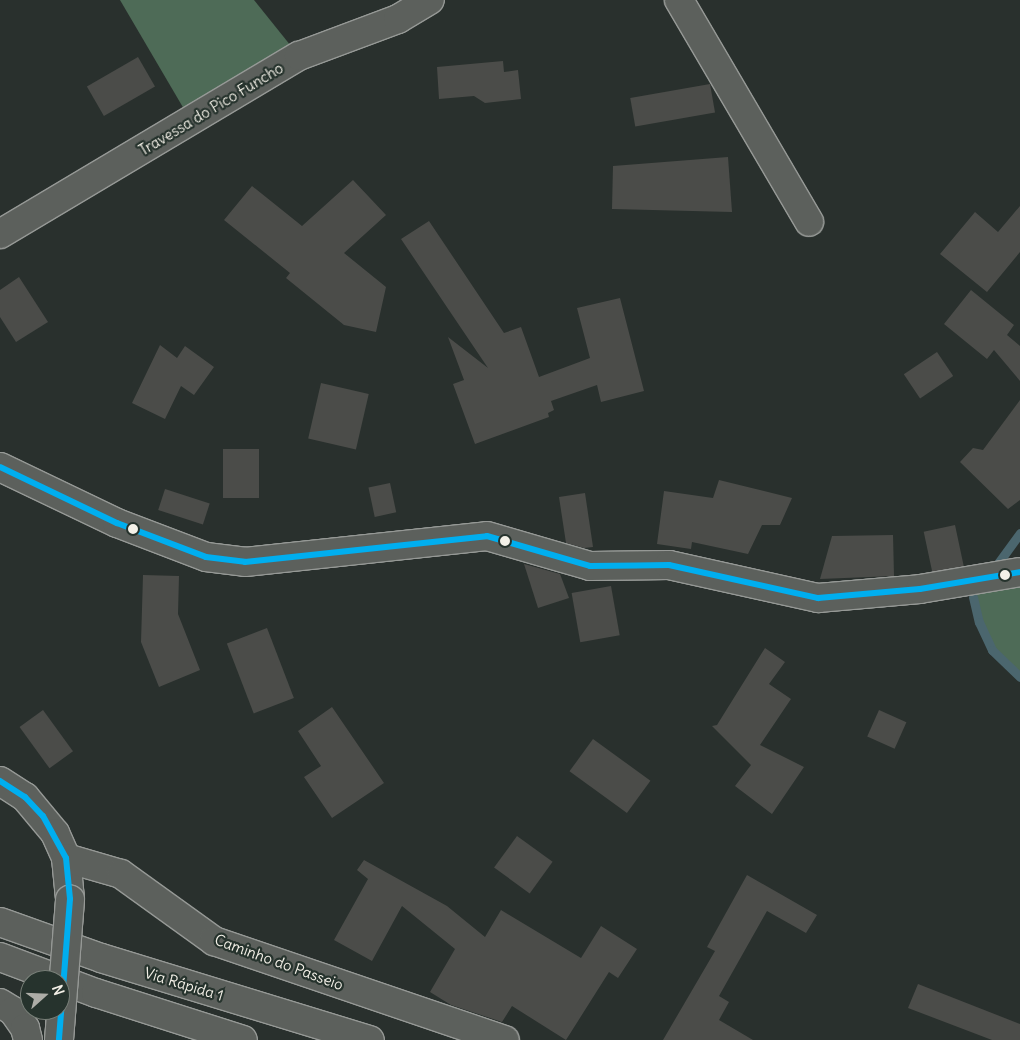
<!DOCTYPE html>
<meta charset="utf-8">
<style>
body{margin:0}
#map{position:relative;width:1020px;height:1040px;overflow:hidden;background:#29302d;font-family:Delius,sans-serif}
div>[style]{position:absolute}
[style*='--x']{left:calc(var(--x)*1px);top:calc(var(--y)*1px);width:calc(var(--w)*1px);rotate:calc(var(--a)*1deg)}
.green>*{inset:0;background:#4e6b57}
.stream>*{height:9px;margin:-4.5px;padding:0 4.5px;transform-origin:4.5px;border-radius:4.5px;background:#4b666e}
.building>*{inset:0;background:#4b4c49;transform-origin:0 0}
.roads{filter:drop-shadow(1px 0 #969996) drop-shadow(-1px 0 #969996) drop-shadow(0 1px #969996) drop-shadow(0 -1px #969996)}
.minor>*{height:28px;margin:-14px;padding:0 14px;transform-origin:14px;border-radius:14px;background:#5c605c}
.highway>*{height:28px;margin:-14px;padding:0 14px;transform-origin:14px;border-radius:14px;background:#5c605c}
.bridges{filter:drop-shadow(1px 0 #969996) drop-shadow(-1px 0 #969996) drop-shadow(0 1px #969996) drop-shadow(0 -1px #969996)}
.minor-bridge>*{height:28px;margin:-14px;padding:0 14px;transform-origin:14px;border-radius:14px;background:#5c605c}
.bus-1>*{height:6px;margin:-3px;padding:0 3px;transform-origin:3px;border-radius:3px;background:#00aeef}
.dots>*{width:14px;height:14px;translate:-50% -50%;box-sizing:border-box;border:2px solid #26332d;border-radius:50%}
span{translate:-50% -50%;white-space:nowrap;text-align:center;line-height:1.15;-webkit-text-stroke:4.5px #26332d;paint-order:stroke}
.street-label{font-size:15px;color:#f4f1e8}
.north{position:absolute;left:20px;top:970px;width:50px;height:50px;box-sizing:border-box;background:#26332d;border:1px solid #787f78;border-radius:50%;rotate:70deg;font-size:14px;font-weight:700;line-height:20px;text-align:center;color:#f4f1e8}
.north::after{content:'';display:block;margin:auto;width:18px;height:22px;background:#adada7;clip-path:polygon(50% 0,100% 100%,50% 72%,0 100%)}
</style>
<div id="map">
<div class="green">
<i style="clip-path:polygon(120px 0,254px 0,299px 56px,191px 121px)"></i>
<i style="clip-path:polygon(1020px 572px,1020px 680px,990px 651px,977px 623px,969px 582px)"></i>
</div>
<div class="stream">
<i style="--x:996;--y:566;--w:41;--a:-54"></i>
<i style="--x:973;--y:597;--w:26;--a:77"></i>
<i style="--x:979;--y:622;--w:31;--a:65"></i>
<i style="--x:992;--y:650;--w:39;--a:44"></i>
</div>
<div class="building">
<i style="left:138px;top:57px;width:34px;height:59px;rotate:60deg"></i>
<i style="clip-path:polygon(503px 61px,504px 72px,518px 70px,521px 99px,485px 103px,474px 96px,439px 99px,437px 67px)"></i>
<i style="left:710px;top:84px;width:29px;height:81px;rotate:80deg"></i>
<i style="clip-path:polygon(728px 157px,732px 212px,612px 209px,613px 166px)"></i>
<i style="clip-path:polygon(353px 180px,386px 215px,344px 253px,386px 287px,376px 332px,344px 325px,286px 278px,290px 273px,224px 220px,252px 186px,302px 226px)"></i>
<i style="clip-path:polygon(1020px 206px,1020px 252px,987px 292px,940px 254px,975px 212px,998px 232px)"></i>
<i style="clip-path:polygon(429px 221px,504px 333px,521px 327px,539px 377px,590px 358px,577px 308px,620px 298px,644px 391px,601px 402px,597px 385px,551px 401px,554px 410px,548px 413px,549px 417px,475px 444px,453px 384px,464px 380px,448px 337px,488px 368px,401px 239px)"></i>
<i style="clip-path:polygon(19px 277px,48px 322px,16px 342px,0 317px,0 290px)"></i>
<i style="clip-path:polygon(971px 290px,1014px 325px,1007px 335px,1020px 346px,1020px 381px,994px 350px,987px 359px,944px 324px)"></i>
<i style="clip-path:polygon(160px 345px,177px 358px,185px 346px,214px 367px,194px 395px,181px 386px,165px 419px,132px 403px)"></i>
<i style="left:937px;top:352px;width:29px;height:40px;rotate:56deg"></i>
<i style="left:321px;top:383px;width:49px;height:57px;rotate:13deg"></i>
<i style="clip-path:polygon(1020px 400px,1020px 500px,1008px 509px,960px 462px,973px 448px,983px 450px)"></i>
<i style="left:223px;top:449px;width:36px;height:49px"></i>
<i style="clip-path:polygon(719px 480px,792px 498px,780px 525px,762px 525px,748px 554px,692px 542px,691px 549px,657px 544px,664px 491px,713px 498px)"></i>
<i style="left:390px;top:483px;width:30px;height:22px;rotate:78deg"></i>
<i style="left:165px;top:489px;width:47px;height:22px;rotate:18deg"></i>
<i style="clip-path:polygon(585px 493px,593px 547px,584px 548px,566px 543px,559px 497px)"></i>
<i style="left:955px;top:525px;width:42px;height:32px;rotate:78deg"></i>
<i style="clip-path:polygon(893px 535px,894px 576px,820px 579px,832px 536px)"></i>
<i style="clip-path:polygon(524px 564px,560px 574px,569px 598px,538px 608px)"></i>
<i style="clip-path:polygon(143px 575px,179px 576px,178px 614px,200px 670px,159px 687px,141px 642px)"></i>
<i style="left:611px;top:586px;width:50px;height:40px;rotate:80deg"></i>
<i style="left:267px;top:628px;width:75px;height:43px;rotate:69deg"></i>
<i style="clip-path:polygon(765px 648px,785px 662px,769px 684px,791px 699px,760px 745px,804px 767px,772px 814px,735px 786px,751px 765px,712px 726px,717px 725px)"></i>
<i style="clip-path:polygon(332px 707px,384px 783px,332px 818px,304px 777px,321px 766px,298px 731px)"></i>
<i style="left:43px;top:710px;width:51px;height:29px;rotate:54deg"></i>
<i style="left:879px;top:710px;width:30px;height:29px;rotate:24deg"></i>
<i style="left:593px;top:739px;width:71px;height:40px;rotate:36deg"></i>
<i style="left:517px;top:836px;width:44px;height:39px;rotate:36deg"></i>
<i style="clip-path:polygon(364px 860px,447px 906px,485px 937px,501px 910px,581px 958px,601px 926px,637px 949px,618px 978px,609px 972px,566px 1040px,512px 1006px,502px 1022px,451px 1005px,430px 992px,455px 949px,402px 906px,372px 961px,334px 940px,368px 879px,357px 870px)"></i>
<i style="clip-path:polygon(747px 875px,817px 915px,806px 933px,767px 911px,719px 996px,729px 1002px,719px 1020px,753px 1040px,663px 1040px,715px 951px,707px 947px)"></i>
<i style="clip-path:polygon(918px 984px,1020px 1024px,1020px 1040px,992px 1040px,908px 1008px)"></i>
</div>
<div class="roads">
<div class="minor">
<i style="--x:679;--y:0;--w:257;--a:59.6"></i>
<i style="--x:0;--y:234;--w:348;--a:-30.8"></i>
<i style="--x:299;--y:56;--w:106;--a:-20.5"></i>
<i style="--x:398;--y:19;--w:37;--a:-31"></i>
<i style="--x:0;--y:467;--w:130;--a:25.6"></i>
<i style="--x:117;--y:523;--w:95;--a:20.9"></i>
<i style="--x:206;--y:557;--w:39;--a:7"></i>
<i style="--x:245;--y:562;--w:243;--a:-6.1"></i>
<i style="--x:487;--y:536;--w:107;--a:16.2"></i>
<i style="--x:590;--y:566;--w:79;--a:-0.7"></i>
<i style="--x:669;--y:565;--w:153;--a:12.5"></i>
<i style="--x:818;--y:598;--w:102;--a:-5"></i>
<i style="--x:920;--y:589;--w:101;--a:-9.6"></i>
<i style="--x:0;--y:781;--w:30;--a:33"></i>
<i style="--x:25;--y:797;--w:47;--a:50.2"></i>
<i style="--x:55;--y:833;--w:27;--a:66"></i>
<i style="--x:66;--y:858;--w:41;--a:84.4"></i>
<i style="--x:66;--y:858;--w:57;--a:16.2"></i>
<i style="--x:121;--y:874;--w:115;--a:35.8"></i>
<i style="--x:214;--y:941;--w:307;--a:18.8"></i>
<i style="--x:0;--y:1003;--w:15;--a:32"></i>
<i style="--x:13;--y:1011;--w:21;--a:55"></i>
<i style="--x:25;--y:1028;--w:12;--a:76"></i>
</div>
<div class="highway">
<i style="--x:0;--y:922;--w:107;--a:19.6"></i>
<i style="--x:101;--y:958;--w:281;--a:17"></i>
<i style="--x:0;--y:957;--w:103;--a:20.6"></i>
<i style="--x:96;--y:993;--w:154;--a:17.7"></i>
</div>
</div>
<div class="bridges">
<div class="minor-bridge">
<i style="--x:59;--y:1040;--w:141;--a:-85.5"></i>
</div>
</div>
<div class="bus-1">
<i style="--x:0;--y:467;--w:130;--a:25.6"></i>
<i style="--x:117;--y:523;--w:95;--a:20.9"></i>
<i style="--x:206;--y:557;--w:39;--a:7"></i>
<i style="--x:245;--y:562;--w:243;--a:-6.1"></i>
<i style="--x:487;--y:536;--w:107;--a:16.2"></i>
<i style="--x:590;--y:566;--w:79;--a:-0.7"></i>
<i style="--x:669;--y:565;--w:153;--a:12.5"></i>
<i style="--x:818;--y:598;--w:102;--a:-5"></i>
<i style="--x:920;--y:589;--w:101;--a:-9.6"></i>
<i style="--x:0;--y:781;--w:30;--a:33"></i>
<i style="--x:25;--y:797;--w:26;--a:47"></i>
<i style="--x:43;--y:816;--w:48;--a:61.3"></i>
<i style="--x:66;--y:858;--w:41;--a:84.4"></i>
<i style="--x:70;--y:899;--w:141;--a:94.5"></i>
</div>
<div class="dots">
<i style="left:133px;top:529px;background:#f4f1e8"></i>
<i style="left:505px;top:541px;background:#f4f1e8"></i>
<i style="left:1005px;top:575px;background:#f4f1e8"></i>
</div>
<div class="street-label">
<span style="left:211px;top:109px;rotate:-31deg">Travessa do Pico Funcho</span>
<span style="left:279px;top:962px;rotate:20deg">Caminho do Passeio</span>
<span style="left:184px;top:984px;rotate:17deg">Via Rápida 1</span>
</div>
<div class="north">N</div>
</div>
